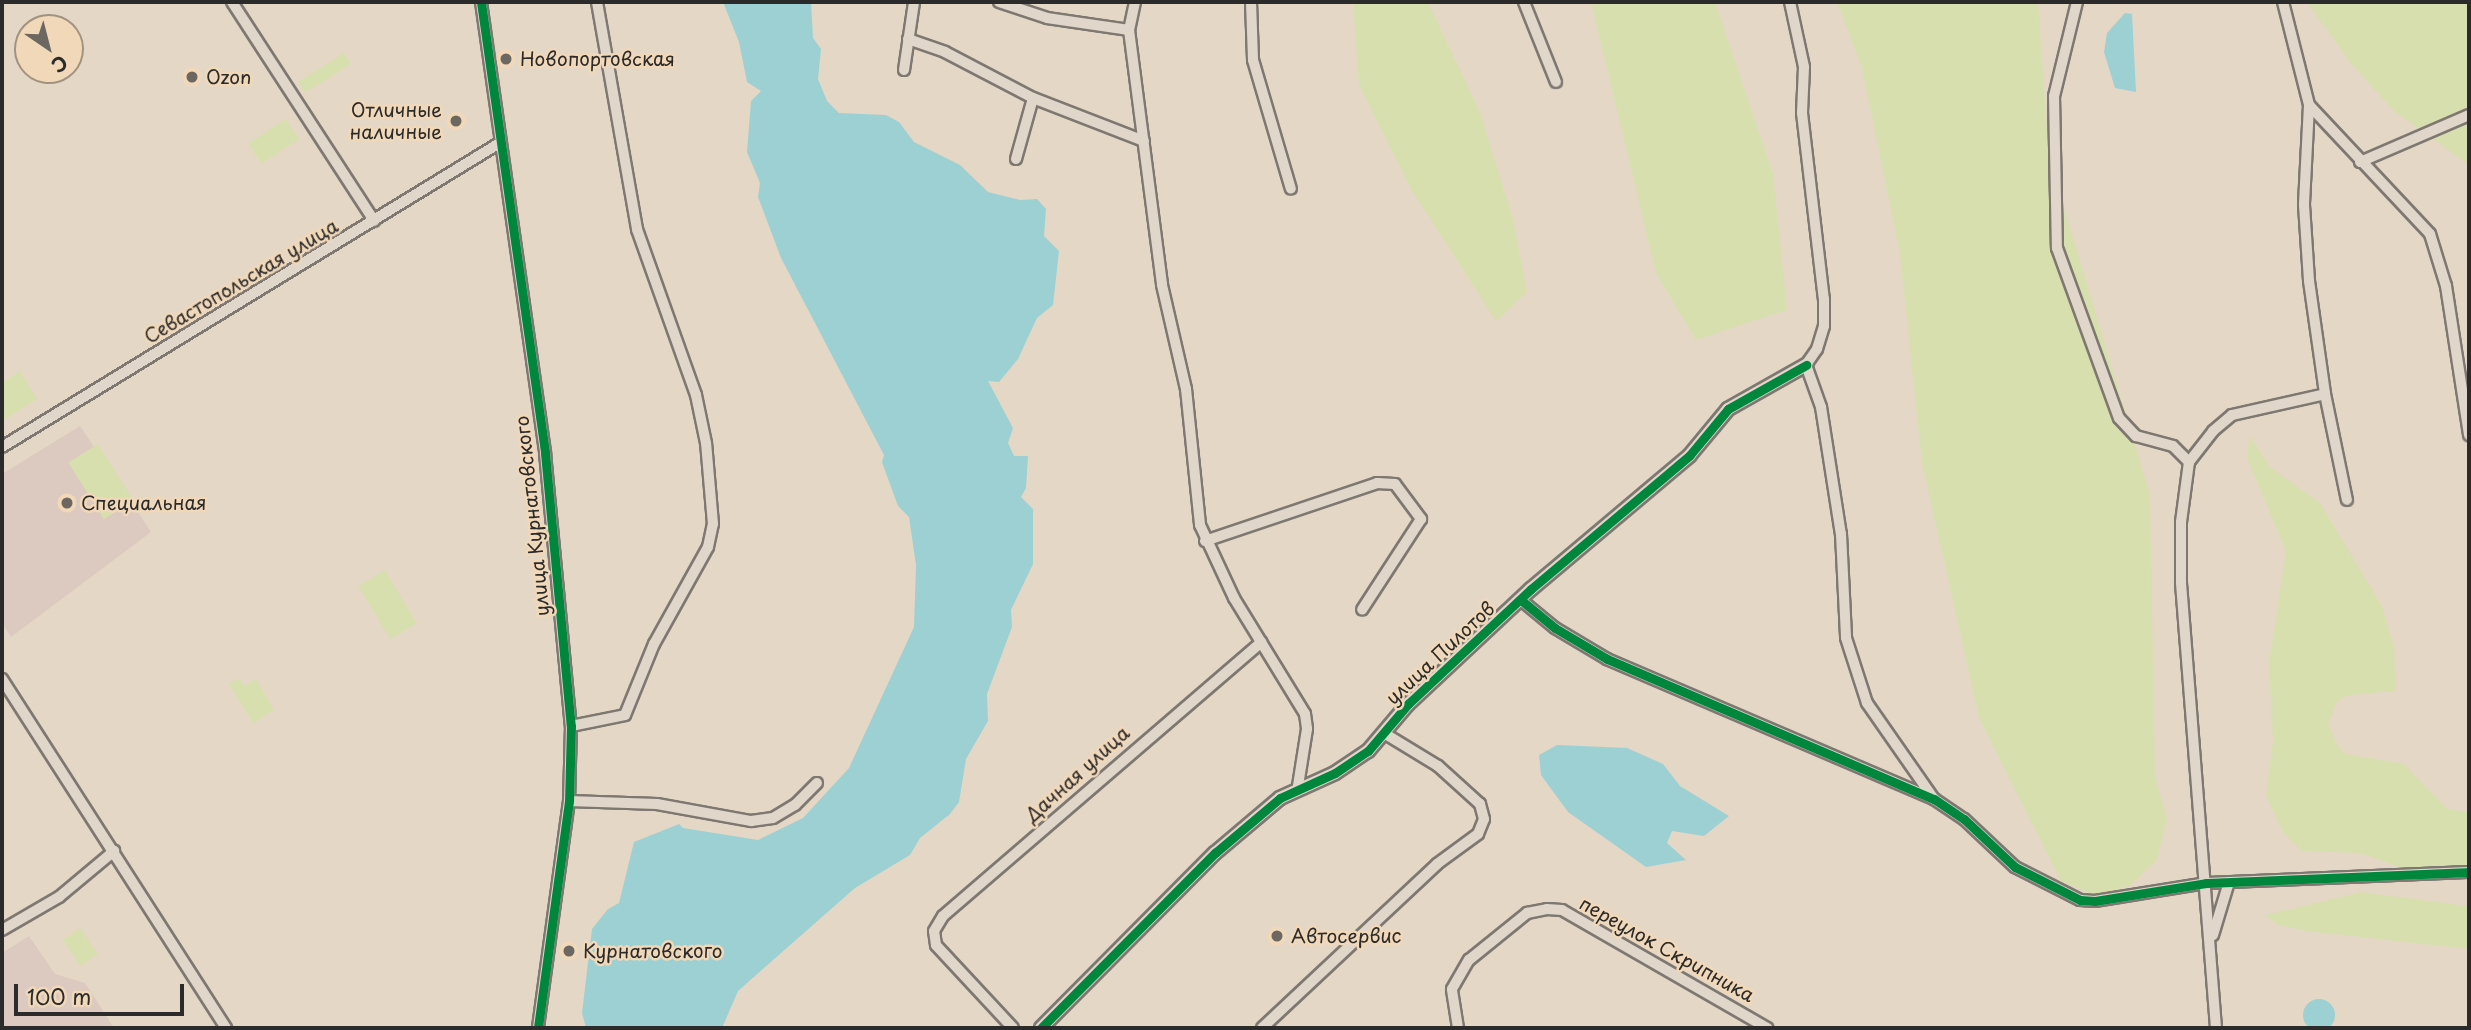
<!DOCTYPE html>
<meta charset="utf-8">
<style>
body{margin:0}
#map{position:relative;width:2471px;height:1030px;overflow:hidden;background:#e4d7c6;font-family:"Playpen Sans",sans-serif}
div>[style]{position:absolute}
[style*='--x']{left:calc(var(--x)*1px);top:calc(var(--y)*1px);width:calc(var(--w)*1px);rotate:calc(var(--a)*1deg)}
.built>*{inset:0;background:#dcc9bf}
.green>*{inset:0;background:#d8dfae;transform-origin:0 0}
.water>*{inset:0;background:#9cd0d3}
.round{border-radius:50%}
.roads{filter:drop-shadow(2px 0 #7e7871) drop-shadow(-2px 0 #7e7871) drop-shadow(0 2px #7e7871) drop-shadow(0 -2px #7e7871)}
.street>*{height:10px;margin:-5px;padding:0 5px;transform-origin:5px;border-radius:5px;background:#e0d6ca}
.secondary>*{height:12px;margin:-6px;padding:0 6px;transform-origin:6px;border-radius:6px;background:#e0d6ca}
.cycleway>*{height:9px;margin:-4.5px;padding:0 4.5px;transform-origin:4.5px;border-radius:4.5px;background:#00873e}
.dots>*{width:19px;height:19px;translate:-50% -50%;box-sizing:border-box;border:4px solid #f1d8b9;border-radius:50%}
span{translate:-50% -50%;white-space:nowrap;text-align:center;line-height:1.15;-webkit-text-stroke:5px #f1d8b9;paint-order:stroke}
.poi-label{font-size:19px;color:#2b2b2b}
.left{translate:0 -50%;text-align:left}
.right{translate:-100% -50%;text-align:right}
.street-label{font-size:19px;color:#2b2b2b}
.frame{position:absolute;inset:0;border:4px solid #2b2b2b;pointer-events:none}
.north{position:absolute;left:14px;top:14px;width:70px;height:70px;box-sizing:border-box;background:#f1d8b9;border:2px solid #a29380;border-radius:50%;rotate:145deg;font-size:19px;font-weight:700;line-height:28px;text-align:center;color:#2b2b2b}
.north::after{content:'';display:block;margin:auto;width:24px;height:32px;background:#6c6761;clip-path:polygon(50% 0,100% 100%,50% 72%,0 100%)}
.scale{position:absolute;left:14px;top:984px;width:170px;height:32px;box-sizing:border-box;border:4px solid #2b2b2b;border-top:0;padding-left:9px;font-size:21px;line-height:24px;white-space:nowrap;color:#2b2b2b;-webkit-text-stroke:5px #f1d8b9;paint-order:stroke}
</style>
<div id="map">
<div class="built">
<i style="clip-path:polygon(80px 426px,151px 532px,11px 637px,2px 623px,2px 474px)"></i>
<i style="clip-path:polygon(29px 936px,55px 974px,85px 983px,114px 1028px,2px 1028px,2px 953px)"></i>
</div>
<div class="green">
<i style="clip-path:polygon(1353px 2px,1428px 2px,1480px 112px,1513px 219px,1527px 292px,1496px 321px,1411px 189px,1359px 85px)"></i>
<i style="clip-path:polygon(1591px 2px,1715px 2px,1773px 173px,1787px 310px,1696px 340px,1656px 273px)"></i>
<i style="clip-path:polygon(1837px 2px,2038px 2px,2049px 157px,2150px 495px,2155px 776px,2167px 818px,2157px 860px,2131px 885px,2096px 896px,2061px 881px,1979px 718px,1922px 463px,1900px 254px,1862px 68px)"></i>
<i style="clip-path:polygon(2307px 2px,2469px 2px,2469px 165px,2394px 111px,2349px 61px)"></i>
<i style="left:344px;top:53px;width:13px;height:54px;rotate:58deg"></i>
<i style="left:286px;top:119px;width:24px;height:45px;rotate:57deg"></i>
<i style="clip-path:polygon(20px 371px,37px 399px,2px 421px,2px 383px)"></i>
<i style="clip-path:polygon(2250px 436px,2270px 467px,2320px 503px,2382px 606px,2394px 647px,2396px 691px,2348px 695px,2337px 702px,2328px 724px,2338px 746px,2346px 754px,2404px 764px,2447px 809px,2469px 812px,2469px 872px,2423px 876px,2361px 853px,2303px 851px,2283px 833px,2266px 795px,2273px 741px,2269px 662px,2286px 551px,2247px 458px)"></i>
<i style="left:98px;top:444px;width:67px;height:35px;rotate:58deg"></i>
<i style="left:385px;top:570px;width:62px;height:31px;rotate:59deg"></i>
<i style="clip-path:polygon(239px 678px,244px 686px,256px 679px,274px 710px,253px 723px,229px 684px)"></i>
<i style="clip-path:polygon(2361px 892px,2469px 906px,2469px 949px,2306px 931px,2276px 924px,2266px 915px)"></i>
<i style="left:80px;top:928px;width:32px;height:21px;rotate:56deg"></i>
</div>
<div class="water">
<i style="clip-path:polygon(723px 2px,811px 2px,813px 38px,821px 49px,818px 79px,827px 101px,839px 113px,886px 115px,899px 122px,914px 142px,960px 165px,988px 192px,1020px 200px,1037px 199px,1046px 209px,1044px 236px,1059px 251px,1053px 305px,1037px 318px,1018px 359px,999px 382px,988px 381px,1013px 428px,1008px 443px,1014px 456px,1028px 456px,1026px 488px,1021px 497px,1033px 509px,1033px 564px,1011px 610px,1012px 627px,987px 694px,988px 721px,966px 759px,959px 802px,950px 814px,920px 838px,910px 855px,855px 888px,738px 991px,722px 1028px,586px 1028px,582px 1013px,592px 929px,608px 909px,619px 903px,634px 842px,679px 824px,683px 828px,758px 840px,803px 818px,849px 768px,914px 627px,916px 565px,909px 517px,898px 506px,882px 462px,884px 455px,781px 258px,758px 197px,760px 183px,747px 152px,751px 101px,761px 91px,747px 82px,739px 42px)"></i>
<i style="clip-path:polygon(2125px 13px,2132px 14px,2136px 92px,2115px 88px,2104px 52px,2107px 33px)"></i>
<i style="clip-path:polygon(1557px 745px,1627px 748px,1663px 764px,1680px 786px,1729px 816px,1704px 836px,1672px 831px,1667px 843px,1686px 860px,1646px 867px,1568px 812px,1541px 775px,1539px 755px)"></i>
<i class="round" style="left:2303px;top:999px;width:32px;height:32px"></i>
</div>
<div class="roads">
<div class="street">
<i style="--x:232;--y:2;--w:261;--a:57"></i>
<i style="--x:481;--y:2;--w:456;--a:81.9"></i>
<i style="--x:545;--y:453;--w:274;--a:84.6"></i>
<i style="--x:571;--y:726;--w:75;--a:91.5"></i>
<i style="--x:569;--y:801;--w:229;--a:97.8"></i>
<i style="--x:999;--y:2;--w:51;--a:18.4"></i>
<i style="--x:1047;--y:18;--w:83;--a:8.3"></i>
<i style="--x:1135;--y:2;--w:29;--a:102"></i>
<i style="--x:1129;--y:30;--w:257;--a:82.6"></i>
<i style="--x:1162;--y:285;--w:107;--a:77"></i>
<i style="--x:1186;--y:389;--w:137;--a:84.1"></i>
<i style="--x:1200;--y:525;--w:81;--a:65"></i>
<i style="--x:1234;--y:598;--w:136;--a:58.5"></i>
<i style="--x:1305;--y:714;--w:15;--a:82"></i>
<i style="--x:1307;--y:729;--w:58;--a:99"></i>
<i style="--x:1251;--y:2;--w:58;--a:88"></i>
<i style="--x:1253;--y:60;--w:134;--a:73.6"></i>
<i style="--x:1524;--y:2;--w:86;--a:68.2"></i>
<i style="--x:1790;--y:2;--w:66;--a:77.8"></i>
<i style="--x:1804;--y:67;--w:46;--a:92.5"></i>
<i style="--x:1802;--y:113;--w:187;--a:83.3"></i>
<i style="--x:1824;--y:299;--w:27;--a:90"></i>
<i style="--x:1824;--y:326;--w:24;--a:107"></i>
<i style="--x:1817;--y:349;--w:19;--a:125"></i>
<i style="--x:1806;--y:365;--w:45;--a:70.3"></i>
<i style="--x:1821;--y:407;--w:129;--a:81.1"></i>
<i style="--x:1841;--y:534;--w:104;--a:87.2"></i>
<i style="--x:1846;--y:638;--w:68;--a:72.1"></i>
<i style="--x:1867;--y:703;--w:117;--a:55.1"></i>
<i style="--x:2077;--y:2;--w:97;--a:103.7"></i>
<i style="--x:2054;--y:96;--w:152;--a:88.9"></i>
<i style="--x:2057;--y:248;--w:181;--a:70"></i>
<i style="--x:2119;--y:418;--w:25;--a:47"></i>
<i style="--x:2136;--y:436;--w:38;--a:15"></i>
<i style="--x:2173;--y:446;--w:23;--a:45"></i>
<i style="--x:2283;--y:2;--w:106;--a:75.8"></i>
<i style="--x:2309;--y:105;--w:100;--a:92.9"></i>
<i style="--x:2304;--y:205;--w:76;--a:86.2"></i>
<i style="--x:2309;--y:281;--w:114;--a:81.9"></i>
<i style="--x:2325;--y:394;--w:108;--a:78.3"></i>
<i style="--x:908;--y:39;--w:39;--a:19"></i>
<i style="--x:945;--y:52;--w:99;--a:27.6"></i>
<i style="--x:1033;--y:98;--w:119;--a:21.2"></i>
<i style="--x:904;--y:70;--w:69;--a:-81.6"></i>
<i style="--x:2310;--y:106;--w:175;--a:46.8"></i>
<i style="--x:2430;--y:234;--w:54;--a:72.9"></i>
<i style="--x:2446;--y:286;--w:151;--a:81.2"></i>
<i style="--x:1016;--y:159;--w:63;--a:-74.4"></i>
<i style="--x:2360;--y:162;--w:119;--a:-23.3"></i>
<i style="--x:2;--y:447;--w:581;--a:-31.42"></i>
<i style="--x:1205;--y:541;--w:182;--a:-18.6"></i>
<i style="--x:1377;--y:483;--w:18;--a:3"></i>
<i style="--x:1395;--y:484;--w:44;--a:53.4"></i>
<i style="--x:1421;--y:519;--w:108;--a:123"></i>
<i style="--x:1521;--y:600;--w:44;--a:39.5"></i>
<i style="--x:1555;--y:628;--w:61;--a:30.8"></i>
<i style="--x:1607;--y:659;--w:356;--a:23.2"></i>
<i style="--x:1934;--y:799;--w:36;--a:34"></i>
<i style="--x:1964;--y:819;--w:70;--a:43.3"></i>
<i style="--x:2015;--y:867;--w:73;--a:26.9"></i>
<i style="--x:2080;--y:900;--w:15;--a:4"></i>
<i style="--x:2095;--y:901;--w:112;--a:-9.2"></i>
<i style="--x:2206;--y:883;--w:263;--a:-2.4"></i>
<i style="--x:2;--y:679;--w:415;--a:57.3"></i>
<i style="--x:571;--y:726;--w:55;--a:-11.5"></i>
<i style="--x:625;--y:715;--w:77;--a:-67.8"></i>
<i style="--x:654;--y:644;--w:111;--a:-60.9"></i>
<i style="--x:708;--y:547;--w:24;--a:-78"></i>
<i style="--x:713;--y:524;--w:81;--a:-94.9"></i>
<i style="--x:706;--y:443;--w:49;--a:-101.8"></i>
<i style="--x:696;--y:395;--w:176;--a:-109.6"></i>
<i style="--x:637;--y:229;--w:230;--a:-100"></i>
<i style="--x:569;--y:801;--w:88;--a:2"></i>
<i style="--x:657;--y:804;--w:96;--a:10.3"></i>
<i style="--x:751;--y:821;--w:22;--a:-8"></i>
<i style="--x:773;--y:818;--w:26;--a:-31"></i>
<i style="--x:795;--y:805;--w:31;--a:-45"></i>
<i style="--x:2;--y:930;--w:66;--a:-30.1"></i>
<i style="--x:59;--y:897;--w:72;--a:-39.9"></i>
<i style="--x:2213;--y:935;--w:55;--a:-73.2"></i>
<i style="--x:1013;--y:1028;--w:113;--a:-132.9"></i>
<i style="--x:936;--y:945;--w:14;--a:-98"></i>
<i style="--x:934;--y:931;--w:17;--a:-59"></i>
<i style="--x:943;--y:916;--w:420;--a:-40.7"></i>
<i style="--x:1262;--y:1028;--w:240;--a:-43.1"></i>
<i style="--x:1437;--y:864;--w:51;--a:-36.2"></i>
<i style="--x:1478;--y:834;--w:16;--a:-68"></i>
<i style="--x:1484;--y:819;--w:16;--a:-105"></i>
<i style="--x:1480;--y:804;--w:57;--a:-137.9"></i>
<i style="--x:1438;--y:766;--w:63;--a:-148.6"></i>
<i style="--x:1458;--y:1028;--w:39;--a:-99"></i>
<i style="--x:1452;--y:989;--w:34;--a:-60"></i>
<i style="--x:1469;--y:960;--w:75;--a:-39"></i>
<i style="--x:1527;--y:913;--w:20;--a:-11"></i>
<i style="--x:1547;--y:909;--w:15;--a:4"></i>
<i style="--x:1562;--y:910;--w:237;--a:29.9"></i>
<i style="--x:2216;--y:1028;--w:447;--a:-94.5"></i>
<i style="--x:2181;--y:582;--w:60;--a:-90"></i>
<i style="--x:2181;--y:522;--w:61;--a:-82.4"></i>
<i style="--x:2189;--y:462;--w:39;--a:-52"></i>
<i style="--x:2213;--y:431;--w:25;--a:-40"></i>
<i style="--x:2232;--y:415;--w:95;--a:-12.7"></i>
</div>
<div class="secondary">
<i style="--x:1041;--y:1028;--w:247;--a:-45.2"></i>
<i style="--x:1215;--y:853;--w:85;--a:-40.2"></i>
<i style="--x:1280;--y:798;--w:60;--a:-24.4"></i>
<i style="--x:1335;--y:773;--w:40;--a:-34"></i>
<i style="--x:1368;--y:751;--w:62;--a:-49.6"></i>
<i style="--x:1408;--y:704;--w:168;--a:-43.1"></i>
<i style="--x:1531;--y:589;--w:207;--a:-40.1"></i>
<i style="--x:1689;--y:456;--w:61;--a:-50.3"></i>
<i style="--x:1728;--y:409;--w:90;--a:-29.4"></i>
</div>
</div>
<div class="cycleway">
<i style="--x:481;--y:2;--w:456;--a:81.9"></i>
<i style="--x:545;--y:453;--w:274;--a:84.6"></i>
<i style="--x:571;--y:726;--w:75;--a:91.5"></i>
<i style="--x:569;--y:801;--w:229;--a:97.8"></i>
<i style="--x:1521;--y:600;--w:44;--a:39.5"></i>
<i style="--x:1555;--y:628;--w:61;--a:30.8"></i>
<i style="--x:1607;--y:659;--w:356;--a:23.2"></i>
<i style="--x:1934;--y:799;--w:36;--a:34"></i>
<i style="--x:1964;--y:819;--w:70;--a:43.3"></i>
<i style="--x:2015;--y:867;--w:73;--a:26.9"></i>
<i style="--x:2080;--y:900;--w:15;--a:4"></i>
<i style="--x:2095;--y:901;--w:112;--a:-9.2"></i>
<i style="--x:2206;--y:883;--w:263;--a:-2.4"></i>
<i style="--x:1041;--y:1028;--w:247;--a:-45.2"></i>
<i style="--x:1215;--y:853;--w:85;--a:-40.2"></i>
<i style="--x:1280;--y:798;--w:60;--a:-24.4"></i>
<i style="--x:1335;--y:773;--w:40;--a:-34"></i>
<i style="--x:1368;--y:751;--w:62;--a:-49.6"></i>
<i style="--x:1408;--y:704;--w:168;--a:-43.1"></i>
<i style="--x:1531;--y:589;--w:207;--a:-40.1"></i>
<i style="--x:1689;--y:456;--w:61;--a:-50.3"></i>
<i style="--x:1728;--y:409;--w:90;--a:-29.4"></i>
</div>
<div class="dots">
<i style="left:506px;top:59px;background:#6c6761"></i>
<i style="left:192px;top:77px;background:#6c6761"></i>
<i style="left:456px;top:121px;background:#6c6761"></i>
<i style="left:67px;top:503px;background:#6c6761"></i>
<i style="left:1277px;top:936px;background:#6c6761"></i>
<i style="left:569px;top:951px;background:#6c6761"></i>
</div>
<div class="poi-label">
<span class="left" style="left:520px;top:59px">Новопортовская</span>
<span class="left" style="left:206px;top:77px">Ozon</span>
<span class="right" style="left:442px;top:121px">Отличные<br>наличные</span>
<span class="left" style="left:81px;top:503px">Специальная</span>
<span class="left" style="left:1291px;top:936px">Автосервис</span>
<span class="left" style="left:583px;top:951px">Курнатовского</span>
</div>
<div class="street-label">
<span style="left:241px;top:281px;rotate:-31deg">Севастопольская улица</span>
<span style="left:532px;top:516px;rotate:-96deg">улица Курнатовского</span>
<span style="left:1440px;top:653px;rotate:-43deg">улица Пилотов</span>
<span style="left:1077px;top:774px;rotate:-42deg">Дачная улица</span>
<span style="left:1667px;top:949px;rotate:29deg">переулок Скрипника</span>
</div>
<div class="frame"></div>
<div class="north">С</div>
<div class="scale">100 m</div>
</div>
